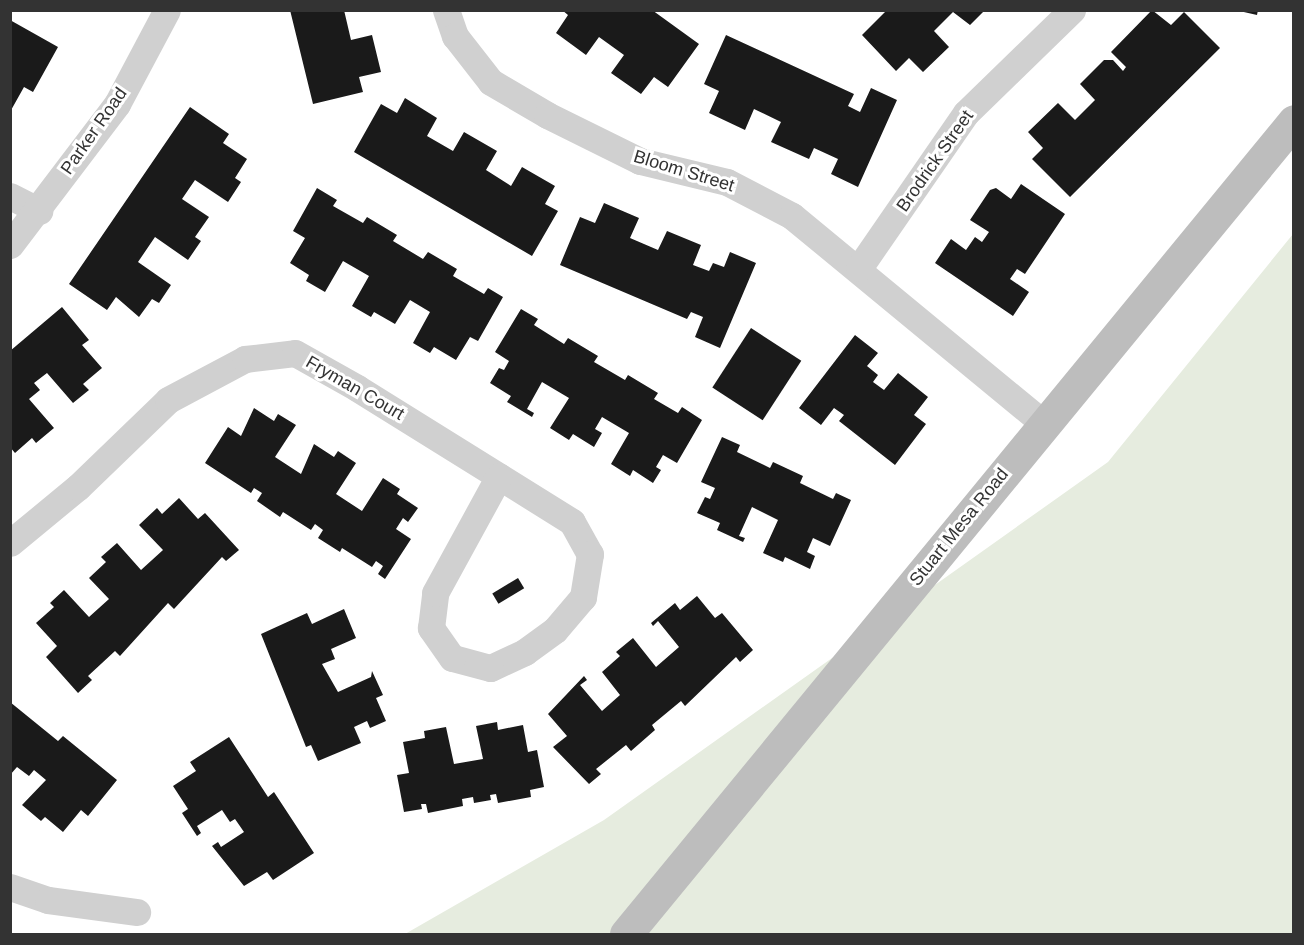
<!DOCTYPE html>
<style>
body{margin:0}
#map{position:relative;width:1304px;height:945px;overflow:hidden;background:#fff;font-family:Arial,sans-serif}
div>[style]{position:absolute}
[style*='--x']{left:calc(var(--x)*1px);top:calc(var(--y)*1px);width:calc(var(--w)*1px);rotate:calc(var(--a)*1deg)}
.green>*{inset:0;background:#e6ecdf}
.building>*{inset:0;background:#1a1a1a;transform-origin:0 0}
.minor>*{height:27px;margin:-13.5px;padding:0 13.5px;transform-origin:13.5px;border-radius:13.5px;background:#d0d0d0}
.secondary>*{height:33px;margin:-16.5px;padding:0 16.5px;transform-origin:16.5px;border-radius:16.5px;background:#bdbdbd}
span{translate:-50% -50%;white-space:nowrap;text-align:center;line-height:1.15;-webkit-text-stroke:6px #fff;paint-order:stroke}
.street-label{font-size:18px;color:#333}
.frame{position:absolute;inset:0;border:12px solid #333;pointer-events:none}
</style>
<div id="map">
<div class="green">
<i style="clip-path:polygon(1293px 234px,1293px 934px,405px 934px,604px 820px,1108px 462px)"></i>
</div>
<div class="building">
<i style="clip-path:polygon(290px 10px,344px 10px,351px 40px,372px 35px,381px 72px,359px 77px,363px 92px,313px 104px)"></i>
<i style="clip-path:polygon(562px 10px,652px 10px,699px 44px,668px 87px,654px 77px,641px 94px,611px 73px,624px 55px,599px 37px,586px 55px,556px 33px,568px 15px)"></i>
<i style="clip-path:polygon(887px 10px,985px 10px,970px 25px,953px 12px,934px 31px,949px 47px,923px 72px,909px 58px,896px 71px,862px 35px)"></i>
<i style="clip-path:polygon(1152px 10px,1171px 25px,1184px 12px,1220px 48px,1070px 197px,1032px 159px,1043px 148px,1028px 132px,1058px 103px,1075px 120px,1095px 100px,1080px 84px,1104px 60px,1113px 60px,1123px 71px,1126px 67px,1111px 52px)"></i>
<i style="clip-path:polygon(1235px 10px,1258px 10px,1257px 15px)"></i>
<i style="clip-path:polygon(10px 20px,58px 47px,33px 92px,24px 87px,10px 112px)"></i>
<i style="clip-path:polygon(726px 35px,854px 94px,848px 106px,860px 112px,871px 88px,897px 100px,858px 187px,831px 174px,838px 159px,814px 148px,809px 159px,771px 142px,781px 122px,754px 109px,745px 130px,709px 113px,719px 91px,704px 84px)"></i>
<i style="clip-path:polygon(405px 98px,437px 118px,427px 136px,453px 151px,464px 132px,497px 151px,486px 170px,511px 186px,522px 167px,555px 186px,545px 204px,558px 211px,532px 256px,354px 152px,381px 104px,397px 113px)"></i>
<i style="clip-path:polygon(190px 107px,229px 134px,223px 143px,247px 159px,235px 178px,241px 182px,228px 202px,195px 180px,182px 199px,209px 217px,195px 237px,201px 241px,188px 260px,155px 237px,138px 262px,171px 285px,159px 303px,152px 299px,139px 317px,116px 297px,107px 310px,69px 284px)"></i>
<i style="clip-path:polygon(1021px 184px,1065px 214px,1025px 274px,1017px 269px,1010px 279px,1029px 292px,1013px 316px,935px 263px,951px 239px,966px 250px,975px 237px,982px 242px,989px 232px,970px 220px,990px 190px,996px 188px,1011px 199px)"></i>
<i style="clip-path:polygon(317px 188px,337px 200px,333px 206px,363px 223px,367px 217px,397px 235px,393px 241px,423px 259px,428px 252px,457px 269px,453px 276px,484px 294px,488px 288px,503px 297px,478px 341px,470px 337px,456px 360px,434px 347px,430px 353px,413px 343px,430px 312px,410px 300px,395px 324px,374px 312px,371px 317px,352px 306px,369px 276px,343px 261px,325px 292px,306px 281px,309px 275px,290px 263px,305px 238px,293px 231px)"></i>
<i style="clip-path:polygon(604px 203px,639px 218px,630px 238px,658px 250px,667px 231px,701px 245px,693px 265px,709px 271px,713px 263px,724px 267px,730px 252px,756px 263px,720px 348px,695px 337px,703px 317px,691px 312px,687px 319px,560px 265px,580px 217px,595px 223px)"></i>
<i style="clip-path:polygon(62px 307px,89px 340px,82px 345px,102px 368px,83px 384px,89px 390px,73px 403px,47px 373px,34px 383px,40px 390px,29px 399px,54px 428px,36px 443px,32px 438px,15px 453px,10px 447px,10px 351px)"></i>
<i style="clip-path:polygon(521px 309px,538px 319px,534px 325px,564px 344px,568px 338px,598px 356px,594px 362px,625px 380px,628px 375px,658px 393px,654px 399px,678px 413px,682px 407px,702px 420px,677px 463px,663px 455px,656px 467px,661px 470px,653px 483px,633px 470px,630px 476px,611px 464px,629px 433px,602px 417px,595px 429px,602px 433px,594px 447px,573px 434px,569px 440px,550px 428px,569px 398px,542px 382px,527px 409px,534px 413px,532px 417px,507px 402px,511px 396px,490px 383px,499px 368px,504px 370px,509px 361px,495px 352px)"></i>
<i style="left:751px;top:328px;width:60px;height:71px;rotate:33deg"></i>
<i style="clip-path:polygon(855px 335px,878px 353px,867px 366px,878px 375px,873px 382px,884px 390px,898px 373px,928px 397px,914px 415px,926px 424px,895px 465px,839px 421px,844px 415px,834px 408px,821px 425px,799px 408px)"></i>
<i style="clip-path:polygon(254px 408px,274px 421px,278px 414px,296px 425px,275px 457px,301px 474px,314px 444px,334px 457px,338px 451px,356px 463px,336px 494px,362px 511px,383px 478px,400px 489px,397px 494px,418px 508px,408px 522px,403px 518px,396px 529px,411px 539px,385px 579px,378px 574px,383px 566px,376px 561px,372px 567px,342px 548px,340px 552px,318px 538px,323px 530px,315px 524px,311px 530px,283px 512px,280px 517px,257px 501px,262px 493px,254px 488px,251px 493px,205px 463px,228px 427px,241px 436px)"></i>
<i style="clip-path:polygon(722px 437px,740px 445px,737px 452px,770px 468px,773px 462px,803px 476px,800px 483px,833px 499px,836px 493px,851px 500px,830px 546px,813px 538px,807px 552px,815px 556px,810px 569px,785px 557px,783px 562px,763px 553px,778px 520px,752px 507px,739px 536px,745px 538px,743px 542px,717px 530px,720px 523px,697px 513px,705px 497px,710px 499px,715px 488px,701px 482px)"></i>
<i style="clip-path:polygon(179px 498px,198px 519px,205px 513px,239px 550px,226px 561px,222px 557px,174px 609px,168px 603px,120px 656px,115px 651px,88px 676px,92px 680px,78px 693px,46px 657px,57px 646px,36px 623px,54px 607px,50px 603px,64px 590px,89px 617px,109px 599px,89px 578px,106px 562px,101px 557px,117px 543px,141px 570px,163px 550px,139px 525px,157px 508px,162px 514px)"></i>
<i style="left:518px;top:578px;width:12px;height:30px;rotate:59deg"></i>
<i style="clip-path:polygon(697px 596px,715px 618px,722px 613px,753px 650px,740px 662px,736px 657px,685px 706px,681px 701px,652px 725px,655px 730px,631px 751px,626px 745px,596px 769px,601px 774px,589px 784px,553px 747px,567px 736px,548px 714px,584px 676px,587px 680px,580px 685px,602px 711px,620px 695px,602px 672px,620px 656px,616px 652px,633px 638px,656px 667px,679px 647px,658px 621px,653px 626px,651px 623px,675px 603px,680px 610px)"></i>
<i style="clip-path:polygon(344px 609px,356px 638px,331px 649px,335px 659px,322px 664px,338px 692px,371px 677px,372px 671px,383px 695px,376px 698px,386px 721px,370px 728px,367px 721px,354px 727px,361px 743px,318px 761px,311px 745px,306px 747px,261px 634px,307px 613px,312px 624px)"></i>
<i style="clip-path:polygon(10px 702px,58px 741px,63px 736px,117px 780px,88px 816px,81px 810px,63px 832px,45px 817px,41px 821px,22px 805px,46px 780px,34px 770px,29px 776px,17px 767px,10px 775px)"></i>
<i style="clip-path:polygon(497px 722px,498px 730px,523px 725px,528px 752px,537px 750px,544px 787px,530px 790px,531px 797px,498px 803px,496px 794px,490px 795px,491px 800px,474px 803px,473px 797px,462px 799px,463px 806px,428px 813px,426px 804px,421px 804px,422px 809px,404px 812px,397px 775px,409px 773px,403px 742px,425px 738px,424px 731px,446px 727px,454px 764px,483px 759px,476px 726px)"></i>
<i style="clip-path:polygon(229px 737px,268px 797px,274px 792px,314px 853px,273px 880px,267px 872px,244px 886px,212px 846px,218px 842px,221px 847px,244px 832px,235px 819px,230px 822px,222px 810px,197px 826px,201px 833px,197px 836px,182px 813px,188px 809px,173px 786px,196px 771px,190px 762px)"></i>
</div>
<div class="minor">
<i style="--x:446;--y:10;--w:28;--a:71"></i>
<i style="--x:455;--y:36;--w:58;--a:52"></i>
<i style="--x:491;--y:82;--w:65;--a:30.5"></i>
<i style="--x:547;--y:115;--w:104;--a:26.3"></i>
<i style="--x:640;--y:161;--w:89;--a:13.6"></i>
<i style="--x:727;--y:182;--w:73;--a:27.6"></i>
<i style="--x:792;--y:216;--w:325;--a:39.5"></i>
<i style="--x:10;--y:196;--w:33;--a:27"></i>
<i style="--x:10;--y:245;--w:177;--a:-52.8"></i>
<i style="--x:117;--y:104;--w:106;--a:-62"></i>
<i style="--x:859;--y:268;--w:188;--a:-55.4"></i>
<i style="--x:966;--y:113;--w:148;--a:-44.2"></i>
<i style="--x:10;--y:543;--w:88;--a:-39.5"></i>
<i style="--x:78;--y:487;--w:125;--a:-44"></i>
<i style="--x:168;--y:400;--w:87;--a:-28"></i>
<i style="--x:245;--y:359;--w:50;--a:-6.8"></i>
<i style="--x:295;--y:353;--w:71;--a:29.4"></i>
<i style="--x:357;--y:388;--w:253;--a:31.9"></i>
<i style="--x:572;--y:522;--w:37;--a:61"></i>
<i style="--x:590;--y:554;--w:44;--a:99.2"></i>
<i style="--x:583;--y:597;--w:43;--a:130.3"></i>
<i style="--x:555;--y:630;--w:37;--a:144"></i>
<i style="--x:525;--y:652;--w:38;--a:155"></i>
<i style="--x:490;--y:668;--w:39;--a:-165"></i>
<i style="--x:452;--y:658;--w:37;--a:-125"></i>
<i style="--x:431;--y:628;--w:35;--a:-83"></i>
<i style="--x:435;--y:593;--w:133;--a:-61.3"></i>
<i style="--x:10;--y:887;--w:40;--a:18.9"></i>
<i style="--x:48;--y:900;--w:90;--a:7.7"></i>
</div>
<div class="secondary">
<i style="--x:626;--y:934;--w:1052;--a:-50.59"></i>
</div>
<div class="street-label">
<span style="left:94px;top:131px;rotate:-55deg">Parker Road</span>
<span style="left:935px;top:161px;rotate:-55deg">Brodrick Street</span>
<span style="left:684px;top:171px;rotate:17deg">Bloom Street</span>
<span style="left:355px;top:388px;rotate:30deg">Fryman Court</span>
<span style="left:959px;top:527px;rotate:-51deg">Stuart Mesa Road</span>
</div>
<div class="frame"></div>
</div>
